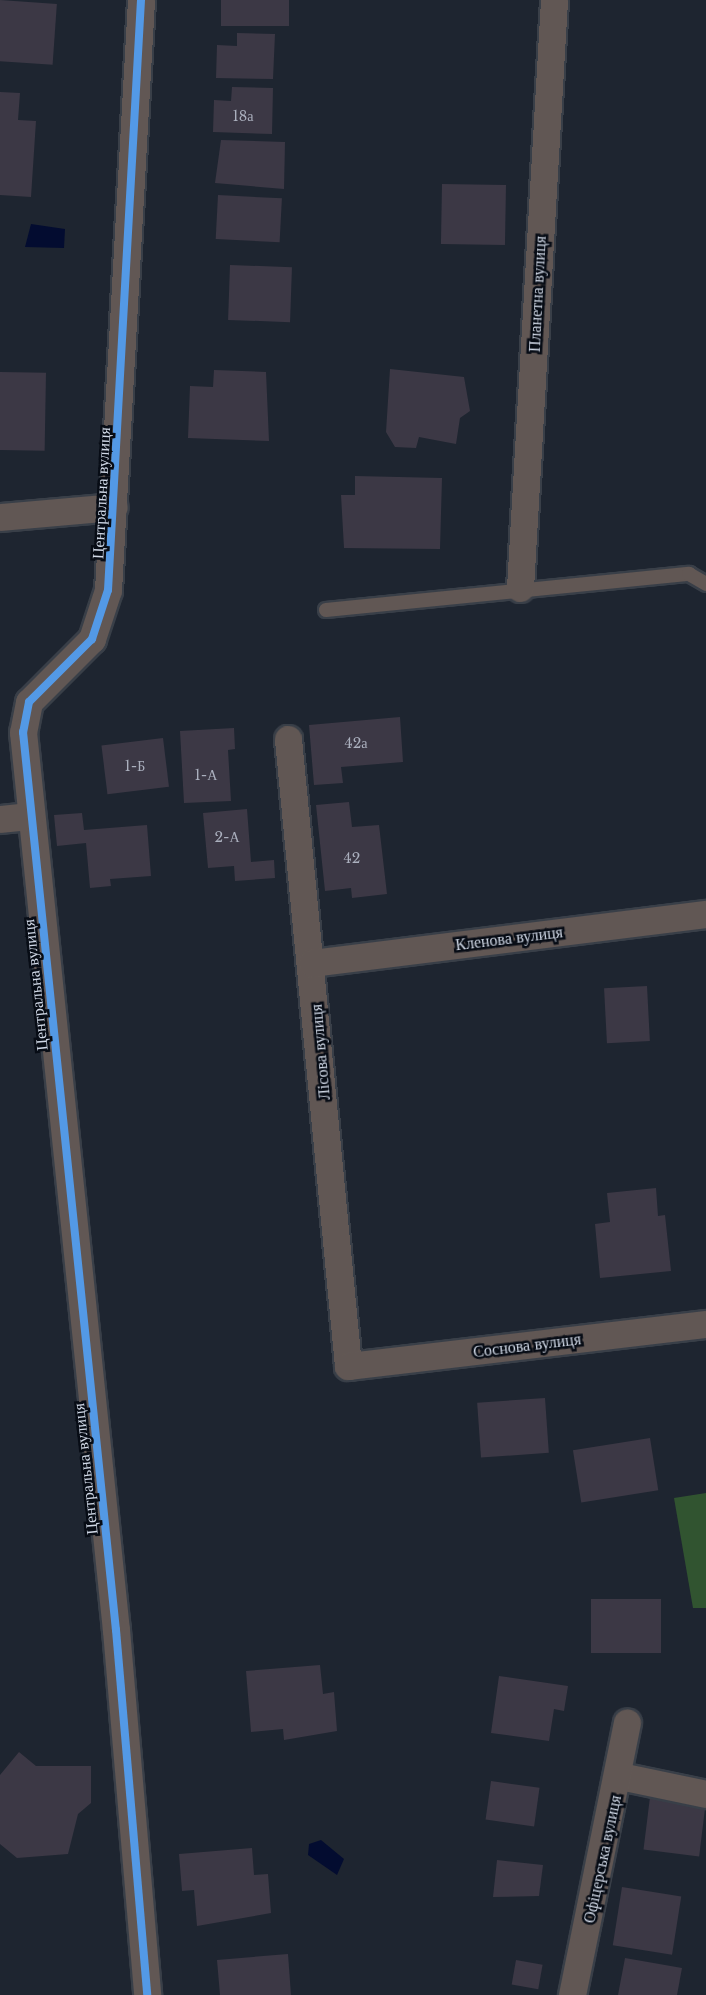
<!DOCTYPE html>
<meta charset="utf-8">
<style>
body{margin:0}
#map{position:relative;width:706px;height:1995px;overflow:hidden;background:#1e2530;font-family:"Libre Baskerville",serif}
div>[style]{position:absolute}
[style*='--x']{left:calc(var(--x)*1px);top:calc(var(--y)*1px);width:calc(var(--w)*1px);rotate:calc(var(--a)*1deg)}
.forest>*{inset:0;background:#315430}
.water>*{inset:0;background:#030c30}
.building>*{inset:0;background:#3c3845;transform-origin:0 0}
.roads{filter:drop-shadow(2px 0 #393f48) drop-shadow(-2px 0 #393f48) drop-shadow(0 2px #393f48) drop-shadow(0 -2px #393f48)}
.lane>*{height:14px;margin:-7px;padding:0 7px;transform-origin:7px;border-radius:7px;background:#615754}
.street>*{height:27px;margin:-13.5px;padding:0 13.5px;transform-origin:13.5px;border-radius:13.5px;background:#615754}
.cycleway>*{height:8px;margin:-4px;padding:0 4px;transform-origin:4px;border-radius:4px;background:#5399e6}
span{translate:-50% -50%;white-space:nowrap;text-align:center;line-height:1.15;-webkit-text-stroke:5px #070c15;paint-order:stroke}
.number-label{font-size:14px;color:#abb0be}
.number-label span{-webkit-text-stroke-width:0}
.street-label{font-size:16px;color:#d0d8e6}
</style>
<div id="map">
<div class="forest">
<i style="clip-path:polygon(706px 1493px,706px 1608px,693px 1608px,674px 1498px)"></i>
</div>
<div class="water">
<i style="clip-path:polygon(31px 224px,65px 229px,64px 248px,25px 247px)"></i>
<i style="clip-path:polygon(321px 1840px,344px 1859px,337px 1875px,308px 1855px,309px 1844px)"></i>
</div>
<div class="building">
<i style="left:0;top:0;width:57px;height:61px;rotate:4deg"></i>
<i style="left:221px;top:0;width:68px;height:26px"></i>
<i style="clip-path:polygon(237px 33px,275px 34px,273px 79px,216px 78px,217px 45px,237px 46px)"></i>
<i style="clip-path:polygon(232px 87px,273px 88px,272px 134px,213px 132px,214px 100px,231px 101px)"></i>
<i style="clip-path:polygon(0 92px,20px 93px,18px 120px,36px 121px,31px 197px,0 195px)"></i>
<i style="clip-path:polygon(221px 140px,285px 142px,284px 189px,215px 183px)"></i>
<i style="left:442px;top:184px;width:64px;height:60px;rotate:1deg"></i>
<i style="left:218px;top:195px;width:64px;height:44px;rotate:3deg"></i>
<i style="left:230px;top:265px;width:62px;height:55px;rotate:2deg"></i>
<i style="clip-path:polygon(390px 369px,464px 377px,470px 411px,460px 418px,456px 444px,419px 437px,416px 448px,395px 447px,386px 432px)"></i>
<i style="clip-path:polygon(214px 370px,266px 372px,269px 441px,188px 438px,190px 386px,213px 387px)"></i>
<i style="left:0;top:372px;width:46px;height:78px;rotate:1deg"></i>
<i style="clip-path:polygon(355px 476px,442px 478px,440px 549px,344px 548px,341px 495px,355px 495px)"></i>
<i style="clip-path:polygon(400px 717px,403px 762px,341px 767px,343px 783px,314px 785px,309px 725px)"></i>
<i style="clip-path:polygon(234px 728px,235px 749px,228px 750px,231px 801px,184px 803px,180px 731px)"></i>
<i style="left:163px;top:738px;width:49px;height:62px;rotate:83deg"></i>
<i style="clip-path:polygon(349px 802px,352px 827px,379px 825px,387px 894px,352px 898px,351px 888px,325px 891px,316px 805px)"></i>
<i style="clip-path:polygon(247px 809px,251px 862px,274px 860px,275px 878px,235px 881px,234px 866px,208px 868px,203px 813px)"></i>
<i style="clip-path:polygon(82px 813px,84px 830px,147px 825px,151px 876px,110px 879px,111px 886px,90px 888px,86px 843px,57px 846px,54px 815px)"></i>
<i style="left:647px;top:986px;width:55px;height:43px;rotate:87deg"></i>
<i style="clip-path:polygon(656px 1188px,658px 1216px,665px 1215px,671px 1271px,600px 1278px,595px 1224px,610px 1222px,607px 1193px)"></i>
<i style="left:545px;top:1398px;width:55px;height:68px;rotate:86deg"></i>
<i style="left:650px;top:1438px;width:53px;height:78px;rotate:81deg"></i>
<i style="left:591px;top:1599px;width:70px;height:54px"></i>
<i style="clip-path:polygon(320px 1665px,323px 1694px,334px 1692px,337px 1731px,284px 1740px,283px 1729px,251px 1732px,246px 1671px)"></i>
<i style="clip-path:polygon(499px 1676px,568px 1686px,564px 1711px,554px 1709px,549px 1741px,491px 1733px)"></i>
<i style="clip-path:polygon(19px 1752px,36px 1766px,91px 1766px,91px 1803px,78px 1814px,68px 1854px,17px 1858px,0 1844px,0 1775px)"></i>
<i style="left:491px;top:1781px;width:49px;height:39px;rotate:8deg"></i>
<i style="left:650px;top:1797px;width:56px;height:53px;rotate:7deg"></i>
<i style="clip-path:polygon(252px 1848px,254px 1875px,268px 1874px,271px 1913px,197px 1926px,194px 1890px,182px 1891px,179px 1854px)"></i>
<i style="clip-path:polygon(497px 1860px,543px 1865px,539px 1896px,493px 1897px)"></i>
<i style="left:622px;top:1887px;width:60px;height:59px;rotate:9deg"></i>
<i style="clip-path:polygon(288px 1954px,291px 1995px,220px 1995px,217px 1960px)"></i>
<i style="clip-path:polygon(625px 1958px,682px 1968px,677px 1995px,618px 1995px)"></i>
<i style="left:516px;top:1960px;width:27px;height:25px;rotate:10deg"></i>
</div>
<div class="roads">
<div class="lane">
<i style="--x:326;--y:610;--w:365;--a:-5.7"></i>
<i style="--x:689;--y:574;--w:20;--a:30"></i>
</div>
<div class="street">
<i style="--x:141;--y:0;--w:591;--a:93.2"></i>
<i style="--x:108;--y:590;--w:52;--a:108.1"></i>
<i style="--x:92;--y:639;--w:89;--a:135"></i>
<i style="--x:29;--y:702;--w:31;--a:101"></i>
<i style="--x:23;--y:732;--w:903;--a:84.09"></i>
<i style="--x:116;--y:1630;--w:366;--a:85.1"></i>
<i style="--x:0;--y:517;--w:114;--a:-5"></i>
<i style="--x:520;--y:588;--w:589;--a:-86.69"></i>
<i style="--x:288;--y:739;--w:630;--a:84.53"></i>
<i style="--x:348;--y:1366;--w:360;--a:-6.7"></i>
<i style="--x:0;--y:819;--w:30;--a:-6"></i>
<i style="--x:312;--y:963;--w:397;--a:-7.1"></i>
<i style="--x:620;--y:1776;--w:88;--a:11.8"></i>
<i style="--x:572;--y:1995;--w:278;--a:-78.6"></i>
</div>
</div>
<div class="cycleway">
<i style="--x:141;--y:0;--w:591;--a:93.2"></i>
<i style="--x:108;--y:590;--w:52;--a:108.1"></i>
<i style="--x:92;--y:639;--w:89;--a:135"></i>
<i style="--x:29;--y:702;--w:31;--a:101"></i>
<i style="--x:23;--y:732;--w:903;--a:84.09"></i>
<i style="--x:116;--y:1630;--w:366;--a:85.1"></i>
</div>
<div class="number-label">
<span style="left:243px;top:116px">18а</span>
<span style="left:356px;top:743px">42а</span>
<span style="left:135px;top:766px">1-Б</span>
<span style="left:206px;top:775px">1-А</span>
<span style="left:227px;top:837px">2-А</span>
<span style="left:352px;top:858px">42</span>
</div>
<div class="street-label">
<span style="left:537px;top:294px;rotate:-87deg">Планетна вулиця</span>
<span style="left:101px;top:493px;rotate:-87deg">Центральна вулиця</span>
<span style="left:509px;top:938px;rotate:-7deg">Кленова вулиця</span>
<span style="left:35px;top:985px;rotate:-96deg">Центральна вулиця</span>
<span style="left:320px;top:1052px;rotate:-95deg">Лісова вулиця</span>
<span style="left:527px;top:1345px;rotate:-7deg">Соснова вулиця</span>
<span style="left:85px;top:1469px;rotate:-96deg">Центральна вулиця</span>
<span style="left:602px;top:1859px;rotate:-78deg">Офіцерська вулиця</span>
</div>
</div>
